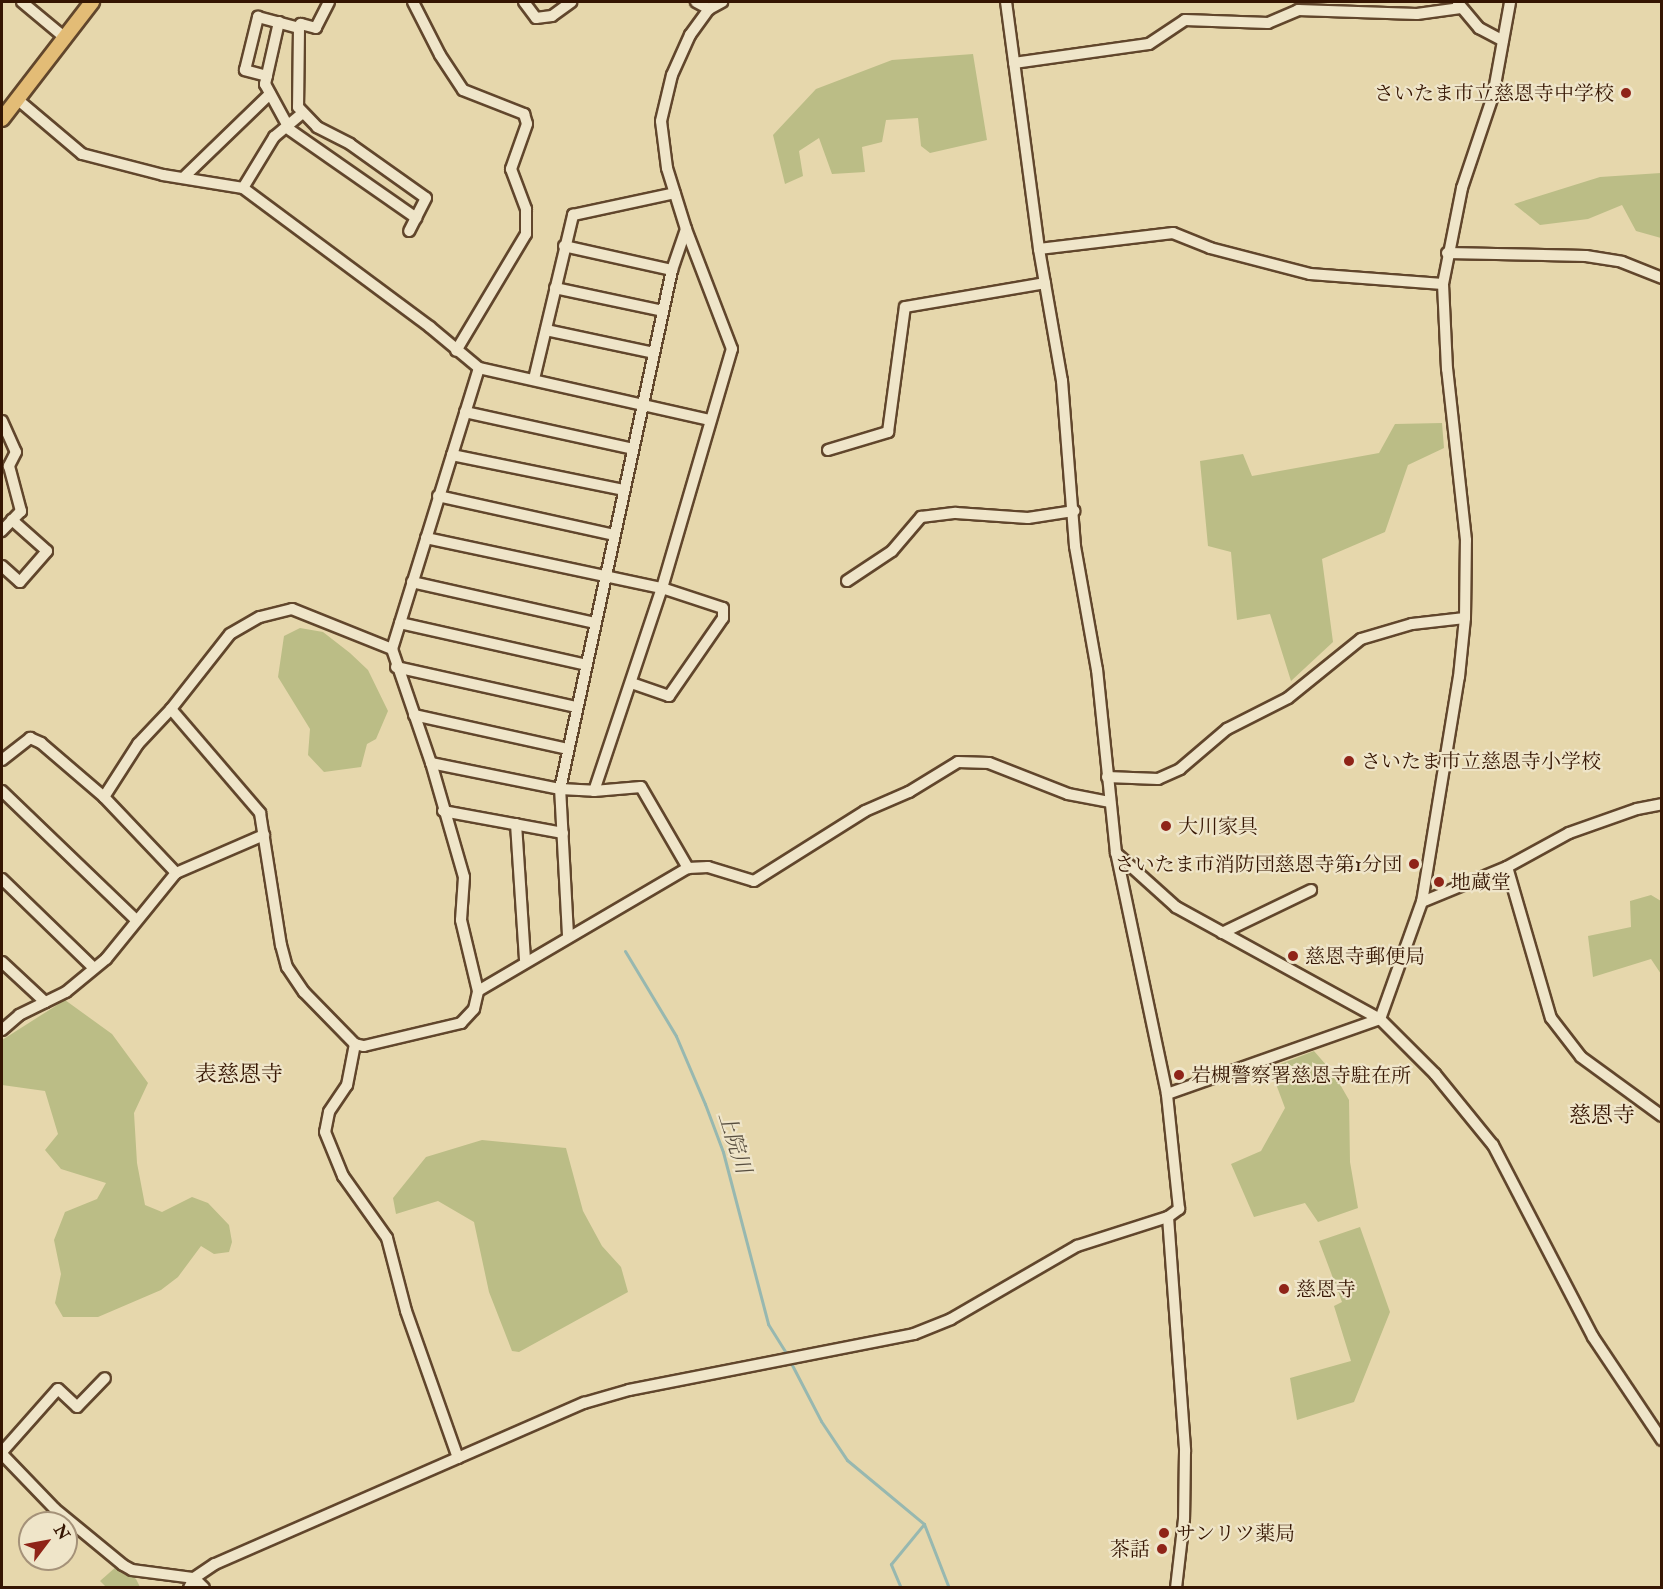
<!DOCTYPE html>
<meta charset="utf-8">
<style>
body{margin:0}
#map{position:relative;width:1663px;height:1589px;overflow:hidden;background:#e6d7ac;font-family:"IM FELL Double Pica","Noto Serif JP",serif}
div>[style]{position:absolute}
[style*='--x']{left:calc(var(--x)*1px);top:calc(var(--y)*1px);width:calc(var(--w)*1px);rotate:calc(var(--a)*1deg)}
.green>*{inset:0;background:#bbbd86}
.stream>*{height:3px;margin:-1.5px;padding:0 1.5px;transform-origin:1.5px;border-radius:1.5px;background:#97b8b0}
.roads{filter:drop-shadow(2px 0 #61462c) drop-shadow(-2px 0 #61462c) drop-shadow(0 2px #61462c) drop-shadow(0 -2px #61462c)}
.minor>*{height:10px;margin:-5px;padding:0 5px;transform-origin:5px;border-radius:5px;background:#efe5c9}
.major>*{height:14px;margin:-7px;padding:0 7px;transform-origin:7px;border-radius:7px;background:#e3bc76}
.dots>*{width:16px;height:16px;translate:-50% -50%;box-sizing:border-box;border:3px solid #efe5c9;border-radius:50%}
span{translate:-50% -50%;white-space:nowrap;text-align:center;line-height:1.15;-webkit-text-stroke:4.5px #efe5c9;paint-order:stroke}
.poi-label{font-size:20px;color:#351502}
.right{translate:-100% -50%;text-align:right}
.left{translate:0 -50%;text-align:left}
.water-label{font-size:21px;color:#574e3f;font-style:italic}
.quarter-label{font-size:22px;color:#351502}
.frame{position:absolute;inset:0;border:3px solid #351502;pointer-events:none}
.north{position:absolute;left:18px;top:1511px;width:60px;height:60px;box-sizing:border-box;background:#efe5c9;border:2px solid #a59279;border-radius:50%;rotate:58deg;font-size:16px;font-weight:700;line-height:24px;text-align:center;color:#351502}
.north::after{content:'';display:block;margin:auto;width:21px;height:27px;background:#8f2418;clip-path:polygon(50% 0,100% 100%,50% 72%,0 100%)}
</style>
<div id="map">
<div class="green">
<i style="clip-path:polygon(973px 54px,987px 140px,930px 153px,921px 146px,918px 118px,886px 120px,882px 142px,862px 147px,865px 172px,832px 174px,819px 138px,799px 151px,803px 176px,785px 184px,773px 135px,816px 89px,892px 60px)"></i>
<i style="clip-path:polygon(1661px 173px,1661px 238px,1636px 231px,1622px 205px,1588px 219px,1540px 225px,1514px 204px,1600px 177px)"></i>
<i style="clip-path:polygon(1442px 423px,1444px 448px,1408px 465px,1385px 532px,1322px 559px,1333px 642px,1291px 681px,1270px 614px,1237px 620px,1231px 552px,1208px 546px,1200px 461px,1243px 454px,1252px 476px,1379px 453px,1395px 424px)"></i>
<i style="clip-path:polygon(300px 628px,323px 632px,350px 653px,368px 670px,388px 711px,376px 739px,367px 744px,361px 767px,324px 772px,308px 755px,310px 729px,278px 677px,284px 636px)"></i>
<i style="clip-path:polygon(1651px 895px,1661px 901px,1661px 974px,1651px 959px,1593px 977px,1588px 936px,1631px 927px,1630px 901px)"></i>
<i style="clip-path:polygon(65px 1000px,112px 1034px,148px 1083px,134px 1113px,137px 1163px,145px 1205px,162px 1212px,192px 1197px,208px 1203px,229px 1225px,232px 1242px,229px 1252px,214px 1254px,201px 1246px,178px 1277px,161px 1290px,98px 1317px,63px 1317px,55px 1303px,61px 1274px,54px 1240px,65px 1212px,97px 1199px,106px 1183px,61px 1169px,45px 1150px,58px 1134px,45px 1091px,2px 1085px,2px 1040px)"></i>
<i style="clip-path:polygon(1314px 1051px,1334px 1074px,1349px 1100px,1350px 1162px,1358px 1208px,1318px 1222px,1305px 1203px,1254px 1217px,1231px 1164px,1261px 1151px,1285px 1108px,1270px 1068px)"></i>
<i style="clip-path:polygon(482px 1140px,566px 1148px,583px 1211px,602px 1246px,621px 1267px,628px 1292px,519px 1352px,512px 1351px,489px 1292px,474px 1222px,438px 1201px,396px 1214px,393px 1198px,426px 1157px)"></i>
<i style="clip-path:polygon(1360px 1227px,1390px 1312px,1354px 1402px,1297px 1420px,1290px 1378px,1351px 1361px,1334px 1306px,1342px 1302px,1319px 1241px)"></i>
<i style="clip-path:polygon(117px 1566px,136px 1579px,140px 1587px,106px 1587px,100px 1581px)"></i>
</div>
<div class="stream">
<i style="--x:625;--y:951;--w:99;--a:59"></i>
<i style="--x:676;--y:1036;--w:74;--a:66.9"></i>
<i style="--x:705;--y:1104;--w:51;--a:69.4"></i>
<i style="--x:723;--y:1152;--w:178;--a:75.3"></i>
<i style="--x:768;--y:1324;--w:36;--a:58"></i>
<i style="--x:792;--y:1365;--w:63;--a:62.6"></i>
<i style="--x:821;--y:1421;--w:47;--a:56.3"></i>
<i style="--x:847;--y:1460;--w:100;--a:39.7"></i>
<i style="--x:924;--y:1524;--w:69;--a:68.7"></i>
<i style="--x:901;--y:1588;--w:26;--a:-113"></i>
<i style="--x:891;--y:1564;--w:52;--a:-50.5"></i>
</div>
<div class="roads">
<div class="minor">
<i style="--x:22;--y:2;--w:55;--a:39.8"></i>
<i style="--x:329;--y:2;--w:29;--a:117"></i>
<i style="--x:316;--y:28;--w:16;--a:-165"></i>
<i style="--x:301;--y:24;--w:4;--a:117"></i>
<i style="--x:299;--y:28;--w:79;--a:90.7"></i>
<i style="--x:298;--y:107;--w:28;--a:46"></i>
<i style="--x:317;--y:127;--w:37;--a:27"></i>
<i style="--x:350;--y:144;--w:93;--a:35.4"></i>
<i style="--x:426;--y:198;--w:37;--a:117"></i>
<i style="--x:413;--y:2;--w:59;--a:63"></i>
<i style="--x:440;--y:55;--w:42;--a:56.7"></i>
<i style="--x:463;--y:90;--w:66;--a:21.5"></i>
<i style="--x:524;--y:114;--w:10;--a:73"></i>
<i style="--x:527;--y:124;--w:48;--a:109.6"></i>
<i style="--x:511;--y:169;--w:43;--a:69.4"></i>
<i style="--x:526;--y:209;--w:25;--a:90"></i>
<i style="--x:526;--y:234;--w:136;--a:120.9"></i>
<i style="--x:524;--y:2;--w:20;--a:53"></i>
<i style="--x:536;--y:18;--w:16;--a:-7"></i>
<i style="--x:552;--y:16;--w:24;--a:-36"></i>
<i style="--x:696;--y:2;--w:15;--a:28"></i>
<i style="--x:1458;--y:3;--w:33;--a:50"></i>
<i style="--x:1479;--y:28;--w:27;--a:28"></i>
<i style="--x:279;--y:22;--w:64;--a:102.7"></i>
<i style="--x:265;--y:84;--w:52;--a:61.5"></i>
<i style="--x:290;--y:130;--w:154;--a:34.9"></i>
<i style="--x:1014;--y:63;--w:136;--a:-8"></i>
<i style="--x:1149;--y:44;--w:43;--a:-33.7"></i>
<i style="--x:1185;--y:20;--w:83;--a:2.1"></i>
<i style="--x:1268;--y:23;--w:33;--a:-23"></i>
<i style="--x:1298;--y:10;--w:119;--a:1.9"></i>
<i style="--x:1417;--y:14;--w:44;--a:-7.8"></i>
<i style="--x:267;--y:76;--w:23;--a:-165"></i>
<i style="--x:245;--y:70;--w:55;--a:-76.2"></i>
<i style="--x:258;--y:17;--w:42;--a:15"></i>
<i style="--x:17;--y:99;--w:85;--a:40.2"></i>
<i style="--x:82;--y:154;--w:84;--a:14.5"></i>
<i style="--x:163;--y:175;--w:81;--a:9.2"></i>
<i style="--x:243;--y:188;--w:233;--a:36.6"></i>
<i style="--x:430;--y:327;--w:64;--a:39.9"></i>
<i style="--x:479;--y:368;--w:237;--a:12.7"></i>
<i style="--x:183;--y:178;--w:121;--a:-44"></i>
<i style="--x:243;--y:188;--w:60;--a:-58.7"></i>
<i style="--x:274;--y:137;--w:35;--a:-40"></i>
<i style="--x:564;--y:246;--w:111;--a:12.5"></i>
<i style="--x:1039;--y:249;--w:135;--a:-6.8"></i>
<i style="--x:1173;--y:233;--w:40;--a:22"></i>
<i style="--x:1210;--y:248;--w:103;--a:14.6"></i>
<i style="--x:1310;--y:274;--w:133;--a:4.3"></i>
<i style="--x:1447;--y:253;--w:139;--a:1.2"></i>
<i style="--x:1586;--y:256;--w:36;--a:9"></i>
<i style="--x:1622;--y:262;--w:43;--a:21.8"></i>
<i style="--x:555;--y:288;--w:110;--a:12"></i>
<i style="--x:546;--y:330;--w:110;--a:12"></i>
<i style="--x:534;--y:379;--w:169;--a:-76.6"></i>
<i style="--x:573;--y:215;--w:104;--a:-12.2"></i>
<i style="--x:465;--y:412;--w:172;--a:12.4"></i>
<i style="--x:2;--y:421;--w:34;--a:66"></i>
<i style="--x:16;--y:452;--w:16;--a:117"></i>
<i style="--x:9;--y:466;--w:47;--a:75.1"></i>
<i style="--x:21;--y:511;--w:28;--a:134"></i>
<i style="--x:828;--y:450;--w:63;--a:-16.7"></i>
<i style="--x:888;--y:432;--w:126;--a:-82.3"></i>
<i style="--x:905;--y:307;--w:142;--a:-9.7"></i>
<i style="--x:452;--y:455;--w:176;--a:11.5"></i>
<i style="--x:438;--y:496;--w:180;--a:12.5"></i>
<i style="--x:426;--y:538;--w:241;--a:12"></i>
<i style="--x:662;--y:588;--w:64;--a:18.2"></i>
<i style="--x:723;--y:608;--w:10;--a:90"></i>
<i style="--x:723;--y:618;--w:95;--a:124.7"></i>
<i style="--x:669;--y:696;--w:39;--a:-161"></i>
<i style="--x:2;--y:566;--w:24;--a:42"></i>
<i style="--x:20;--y:582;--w:41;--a:-48.9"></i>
<i style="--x:47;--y:551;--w:47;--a:-138.5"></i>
<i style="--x:847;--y:581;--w:54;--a:-33.7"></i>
<i style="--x:892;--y:551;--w:45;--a:-49.5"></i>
<i style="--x:921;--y:517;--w:35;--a:-7"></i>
<i style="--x:956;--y:513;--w:72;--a:4"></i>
<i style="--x:1028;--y:518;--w:47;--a:-8.7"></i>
<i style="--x:412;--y:582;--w:188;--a:12.6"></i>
<i style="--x:400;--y:623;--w:191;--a:12.7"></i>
<i style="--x:396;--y:667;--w:185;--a:12.5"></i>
<i style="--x:171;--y:709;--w:137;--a:49.4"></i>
<i style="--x:260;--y:813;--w:134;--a:81"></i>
<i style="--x:281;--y:945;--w:23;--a:75"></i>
<i style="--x:287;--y:967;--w:30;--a:56"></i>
<i style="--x:304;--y:992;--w:73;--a:45.6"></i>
<i style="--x:355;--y:1044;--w:9;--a:13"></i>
<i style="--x:364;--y:1046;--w:100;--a:-13.3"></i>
<i style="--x:461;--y:1023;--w:19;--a:-47"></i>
<i style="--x:474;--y:1009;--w:18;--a:-77"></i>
<i style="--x:478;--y:991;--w:73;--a:-103.5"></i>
<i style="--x:461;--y:920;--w:43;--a:-86"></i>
<i style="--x:464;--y:877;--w:119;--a:-106.1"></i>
<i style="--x:431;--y:763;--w:120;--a:-108.9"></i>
<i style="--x:392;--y:649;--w:294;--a:-72.8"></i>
<i style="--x:414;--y:715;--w:157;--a:12.5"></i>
<i style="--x:2;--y:760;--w:36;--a:-38"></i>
<i style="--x:30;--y:738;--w:12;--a:24"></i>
<i style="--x:41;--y:743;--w:83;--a:40.6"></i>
<i style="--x:104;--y:797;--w:105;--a:46.5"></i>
<i style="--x:431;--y:763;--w:132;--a:11.4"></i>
<i style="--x:560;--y:789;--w:34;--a:3"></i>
<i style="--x:594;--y:791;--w:214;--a:-71.5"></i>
<i style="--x:662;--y:588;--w:249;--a:-73.7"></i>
<i style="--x:732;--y:349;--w:129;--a:-111"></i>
<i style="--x:686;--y:229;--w:64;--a:-107.3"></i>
<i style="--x:667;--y:168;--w:47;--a:-97.3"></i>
<i style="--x:661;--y:121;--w:47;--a:-76.6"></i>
<i style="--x:672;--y:75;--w:44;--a:-65.8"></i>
<i style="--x:690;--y:35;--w:32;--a:-54"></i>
<i style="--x:709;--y:9;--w:15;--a:-28"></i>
<i style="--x:1107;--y:777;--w:51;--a:2.2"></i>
<i style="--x:1158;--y:779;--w:24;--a:-24"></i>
<i style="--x:1180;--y:769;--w:62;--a:-40.4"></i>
<i style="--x:1227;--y:729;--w:68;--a:-26.9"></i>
<i style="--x:1288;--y:698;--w:94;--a:-38.9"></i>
<i style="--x:1361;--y:639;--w:53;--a:-16.4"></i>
<i style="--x:1412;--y:624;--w:53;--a:-6.5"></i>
<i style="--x:2;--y:791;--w:186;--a:43.9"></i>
<i style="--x:594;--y:791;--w:47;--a:-4.9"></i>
<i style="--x:641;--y:787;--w:94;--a:59.9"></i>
<i style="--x:104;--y:797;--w:63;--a:-57.3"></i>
<i style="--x:138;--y:744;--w:48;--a:-46.7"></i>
<i style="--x:171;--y:709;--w:95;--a:-51.8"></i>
<i style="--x:230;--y:634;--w:34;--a:-30"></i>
<i style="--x:260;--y:617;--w:33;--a:-14"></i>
<i style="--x:292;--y:609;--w:108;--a:21.8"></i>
<i style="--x:443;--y:811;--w:122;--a:10.4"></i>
<i style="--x:516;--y:824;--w:136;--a:86.2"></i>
<i style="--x:1116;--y:853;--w:81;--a:42"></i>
<i style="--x:1176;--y:907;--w:233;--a:28.8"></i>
<i style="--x:1380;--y:1019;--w:78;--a:45"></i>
<i style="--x:1435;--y:1074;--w:92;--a:50.8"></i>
<i style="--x:1493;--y:1145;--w:216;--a:62.5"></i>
<i style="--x:1593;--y:1337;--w:124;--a:56.2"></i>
<i style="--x:1507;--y:867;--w:157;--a:73.8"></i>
<i style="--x:1551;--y:1018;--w:49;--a:52.4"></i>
<i style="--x:1581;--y:1057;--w:100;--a:36.1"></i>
<i style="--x:2;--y:879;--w:128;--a:44.1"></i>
<i style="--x:1422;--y:902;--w:92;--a:-22.4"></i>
<i style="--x:1507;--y:867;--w:71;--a:-28.7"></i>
<i style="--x:1569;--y:833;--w:72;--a:-19.4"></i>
<i style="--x:1637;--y:809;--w:25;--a:-11"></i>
<i style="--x:1222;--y:933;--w:99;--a:-25.8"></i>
<i style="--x:568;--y:935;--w:146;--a:-93.1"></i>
<i style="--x:560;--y:789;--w:531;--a:-77.82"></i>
<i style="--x:672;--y:270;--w:43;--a:-71.1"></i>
<i style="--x:2;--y:962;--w:59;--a:42.9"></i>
<i style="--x:478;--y:991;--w:243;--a:-30.4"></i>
<i style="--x:688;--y:868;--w:20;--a:-3"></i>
<i style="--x:708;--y:867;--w:48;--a:16.9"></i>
<i style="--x:754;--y:881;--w:131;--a:-32.2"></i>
<i style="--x:865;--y:811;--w:48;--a:-23.4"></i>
<i style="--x:909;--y:792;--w:57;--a:-31.5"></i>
<i style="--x:958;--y:762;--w:31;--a:2"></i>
<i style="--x:989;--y:763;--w:85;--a:21.4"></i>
<i style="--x:1068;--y:794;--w:43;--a:10.8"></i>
<i style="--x:1380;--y:1019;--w:124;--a:-70.3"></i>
<i style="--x:1422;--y:902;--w:228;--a:-80.7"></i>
<i style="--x:1459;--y:677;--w:59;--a:-84.2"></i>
<i style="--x:1465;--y:618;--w:78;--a:-89.3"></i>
<i style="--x:1466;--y:540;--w:172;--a:-96.3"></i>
<i style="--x:1447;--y:369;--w:85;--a:-92.7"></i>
<i style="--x:1443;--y:284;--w:98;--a:-78.8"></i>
<i style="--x:1462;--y:188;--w:97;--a:-71.4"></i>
<i style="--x:1493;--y:96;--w:96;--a:-79.7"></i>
<i style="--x:2;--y:1030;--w:23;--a:-41"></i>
<i style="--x:19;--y:1015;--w:52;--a:-26.1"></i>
<i style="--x:66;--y:992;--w:52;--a:-39.5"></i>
<i style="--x:106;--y:959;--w:111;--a:-50.9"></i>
<i style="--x:176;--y:873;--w:96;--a:-23.4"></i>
<i style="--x:355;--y:1044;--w:42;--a:101"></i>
<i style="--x:347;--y:1085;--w:32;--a:124"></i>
<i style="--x:329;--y:1112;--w:20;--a:101"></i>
<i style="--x:325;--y:1132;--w:48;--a:67.8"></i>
<i style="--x:343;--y:1176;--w:76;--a:54.6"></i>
<i style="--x:387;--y:1238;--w:75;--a:75.4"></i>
<i style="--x:406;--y:1311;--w:156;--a:70.5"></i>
<i style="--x:1167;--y:1094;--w:226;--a:-19.4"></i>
<i style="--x:1168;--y:1217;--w:235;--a:85.8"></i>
<i style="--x:1185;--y:1451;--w:68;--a:90.8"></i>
<i style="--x:1184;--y:1519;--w:69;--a:96.6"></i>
<i style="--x:2;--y:1452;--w:84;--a:-48.4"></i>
<i style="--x:58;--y:1389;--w:26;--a:43"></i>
<i style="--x:77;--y:1407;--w:40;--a:-46"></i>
<i style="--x:2;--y:1454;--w:76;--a:46.1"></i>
<i style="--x:55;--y:1509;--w:88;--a:39.5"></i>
<i style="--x:123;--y:1565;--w:10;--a:29"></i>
<i style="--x:132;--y:1570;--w:63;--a:7.4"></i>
<i style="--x:194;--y:1578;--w:14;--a:45"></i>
<i style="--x:189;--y:1588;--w:11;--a:-63"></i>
<i style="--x:194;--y:1578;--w:25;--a:-34"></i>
<i style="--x:215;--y:1564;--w:403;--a:-23.6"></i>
<i style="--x:584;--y:1403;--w:47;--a:-16.1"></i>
<i style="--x:629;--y:1390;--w:290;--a:-11.1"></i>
<i style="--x:914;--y:1334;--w:40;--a:-22"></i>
<i style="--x:951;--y:1319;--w:146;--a:-30.1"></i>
<i style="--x:1077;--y:1246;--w:96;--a:-17.7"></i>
<i style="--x:1168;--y:1217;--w:14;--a:-36"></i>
<i style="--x:1179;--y:1209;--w:116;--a:-96"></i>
<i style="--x:1167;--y:1094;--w:246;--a:-101.9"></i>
<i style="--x:1116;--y:853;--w:184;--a:-95.9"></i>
<i style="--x:1097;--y:670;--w:126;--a:-100.1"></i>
<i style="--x:1075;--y:546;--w:166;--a:-94.5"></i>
<i style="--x:1062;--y:381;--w:134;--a:-99.9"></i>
<i style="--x:1039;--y:249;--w:249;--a:-97.6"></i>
</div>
<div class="major">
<i style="--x:2;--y:119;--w:148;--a:-52.4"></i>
</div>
</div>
<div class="dots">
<i style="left:1626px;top:93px;background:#8f2418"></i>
<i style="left:1349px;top:761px;background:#8f2418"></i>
<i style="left:1166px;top:826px;background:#8f2418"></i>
<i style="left:1414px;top:864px;background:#8f2418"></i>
<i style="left:1439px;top:882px;background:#8f2418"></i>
<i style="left:1293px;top:956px;background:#8f2418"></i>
<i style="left:1179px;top:1075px;background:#8f2418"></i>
<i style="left:1284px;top:1289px;background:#8f2418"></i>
<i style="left:1164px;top:1533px;background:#8f2418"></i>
<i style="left:1162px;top:1549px;background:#8f2418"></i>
</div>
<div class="poi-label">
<span class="right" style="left:1614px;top:93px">さいたま市立慈恩寺中学校</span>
<span class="left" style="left:1361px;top:761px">さいたま市立慈恩寺小学校</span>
<span class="left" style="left:1178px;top:826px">大川家具</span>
<span class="right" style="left:1402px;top:864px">さいたま市消防団慈恩寺第1分団</span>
<span class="left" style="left:1451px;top:882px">地蔵堂</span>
<span class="left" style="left:1305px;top:956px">慈恩寺郵便局</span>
<span class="left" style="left:1191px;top:1075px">岩槻警察署慈恩寺駐在所</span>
<span class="left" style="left:1296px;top:1289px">慈恩寺</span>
<span class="left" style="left:1176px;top:1533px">サンリツ薬局</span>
<span class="right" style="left:1150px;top:1549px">茶話</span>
</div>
<div class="water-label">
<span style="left:734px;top:1143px;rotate:72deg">上院川</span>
</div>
<div class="quarter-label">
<span style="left:239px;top:1075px">表慈恩寺</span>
<span style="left:1602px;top:1116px">慈恩寺</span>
</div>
<div class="frame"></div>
<div class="north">N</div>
</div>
